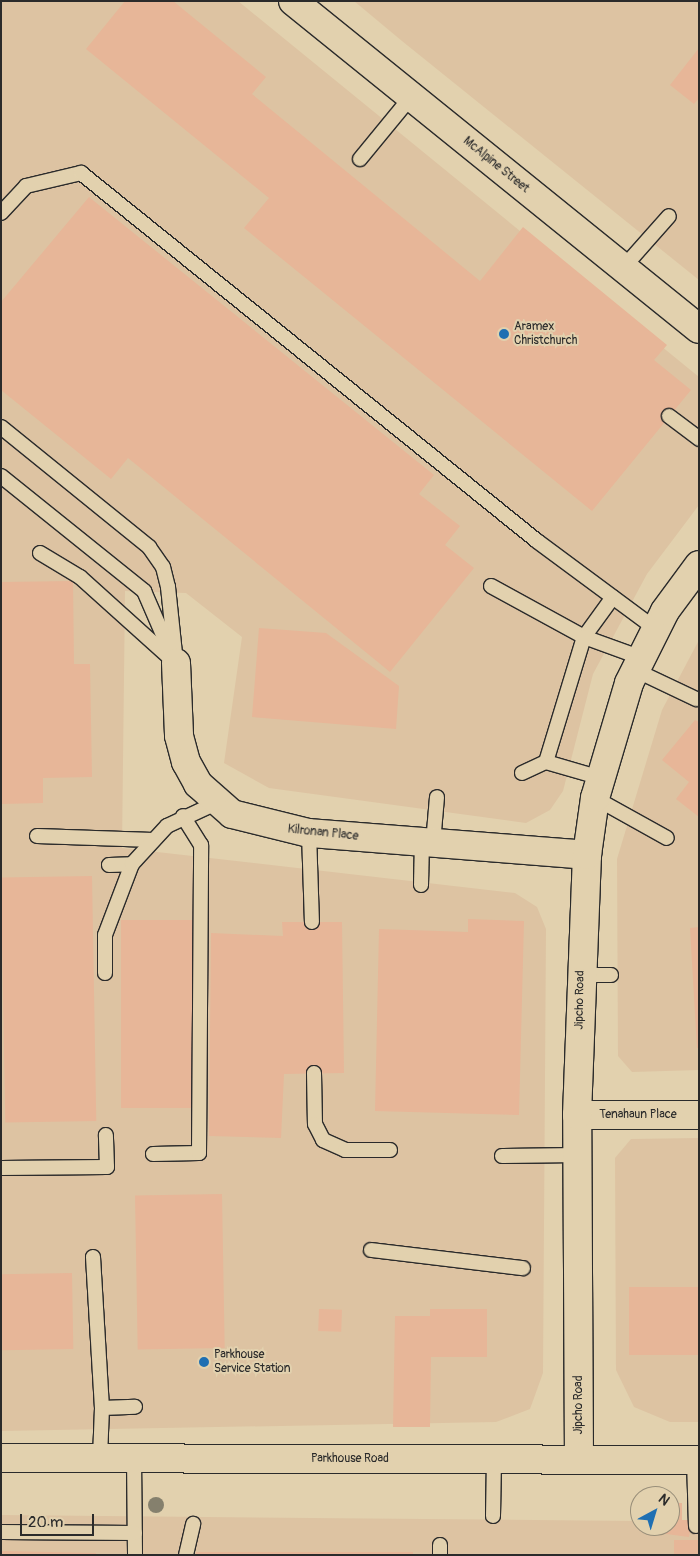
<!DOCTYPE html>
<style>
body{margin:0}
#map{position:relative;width:700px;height:1556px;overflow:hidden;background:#e2d1ae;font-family:Pangolin,sans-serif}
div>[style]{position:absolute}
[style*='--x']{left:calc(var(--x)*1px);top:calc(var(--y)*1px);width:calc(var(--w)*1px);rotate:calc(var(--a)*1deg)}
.built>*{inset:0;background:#ddc3a2}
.building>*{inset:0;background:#e7b698;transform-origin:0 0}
.roads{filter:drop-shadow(1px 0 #2b2b2b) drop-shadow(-1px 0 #2b2b2b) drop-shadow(0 1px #2b2b2b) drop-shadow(0 -1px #2b2b2b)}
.lane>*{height:14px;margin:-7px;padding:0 7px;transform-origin:7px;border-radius:7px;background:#e2d1ae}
.street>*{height:28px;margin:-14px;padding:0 14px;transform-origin:14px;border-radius:14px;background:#e2d1ae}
.secondary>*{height:28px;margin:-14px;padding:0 14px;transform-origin:14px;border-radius:14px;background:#e2d1ae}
.trees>*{width:16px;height:16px;margin:-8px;border-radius:50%;background:#85806d}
.dots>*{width:14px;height:14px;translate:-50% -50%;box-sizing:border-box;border:2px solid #e2d1ae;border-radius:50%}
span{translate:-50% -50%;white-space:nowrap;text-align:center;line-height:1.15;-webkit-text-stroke:4px #e2d1ae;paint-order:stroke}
.street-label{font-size:12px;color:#2b2b2b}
.poi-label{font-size:12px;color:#2b2b2b}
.left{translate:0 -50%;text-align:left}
.frame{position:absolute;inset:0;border:2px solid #2b2b2b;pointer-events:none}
.north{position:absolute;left:630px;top:1486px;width:50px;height:50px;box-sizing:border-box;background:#e2d1ae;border:1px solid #998f7a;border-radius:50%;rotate:39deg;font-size:14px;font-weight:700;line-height:20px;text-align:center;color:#2b2b2b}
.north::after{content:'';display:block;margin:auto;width:18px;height:22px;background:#1f6fb2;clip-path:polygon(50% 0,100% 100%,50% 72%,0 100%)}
.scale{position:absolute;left:20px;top:1514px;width:74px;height:22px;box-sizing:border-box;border:2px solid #2b2b2b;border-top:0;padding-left:6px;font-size:15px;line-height:18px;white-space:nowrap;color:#2b2b2b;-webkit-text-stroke:4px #e2d1ae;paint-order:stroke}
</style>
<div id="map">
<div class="built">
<i style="clip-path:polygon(1px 1px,238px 1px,699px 377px,699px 505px,647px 574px,593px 674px,563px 791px,550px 810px,526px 823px,269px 788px,224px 763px,242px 637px,186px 593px,125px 591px,122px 848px,515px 893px,537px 907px,546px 929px,543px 1373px,530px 1409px,496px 1422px,1px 1431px)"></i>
<i style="clip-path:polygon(354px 1px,699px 1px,699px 280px,402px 41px)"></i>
<i style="clip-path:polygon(699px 640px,699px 1070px,632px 1072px,618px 1056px,617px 859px,662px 710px)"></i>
<i style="clip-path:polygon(699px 1138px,699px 1422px,670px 1422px,634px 1407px,616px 1370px,615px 1158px,631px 1139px)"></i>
<i style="clip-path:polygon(1px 1515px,640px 1521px,640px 1526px,699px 1522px,699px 1555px,1px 1555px)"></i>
</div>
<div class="building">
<i style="clip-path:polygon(125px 1px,173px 1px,266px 77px,252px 94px,480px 281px,523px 227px,667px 345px,654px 360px,691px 390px,592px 511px,244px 228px,269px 198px,86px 49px)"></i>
<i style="clip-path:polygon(699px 48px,699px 98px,694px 104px,670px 85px)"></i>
<i style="clip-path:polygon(89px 197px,434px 475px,419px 494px,460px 526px,445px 545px,474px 568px,390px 672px,128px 458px,111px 479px,1px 390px,1px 302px)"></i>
<i style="clip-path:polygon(73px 581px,74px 664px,90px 664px,92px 777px,43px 778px,43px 803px,1px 804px,1px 582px)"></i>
<i style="clip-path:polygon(259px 628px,326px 633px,399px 686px,396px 729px,252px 717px)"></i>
<i style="clip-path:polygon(695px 720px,699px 722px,699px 817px,676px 799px,689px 782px,662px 760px)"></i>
<i style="left:92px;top:876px;width:245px;height:91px;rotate:89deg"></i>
<i style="clip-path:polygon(468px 919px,524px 921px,519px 1115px,375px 1111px,379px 929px,468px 932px)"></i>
<i style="left:121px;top:920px;width:73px;height:188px"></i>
<i style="clip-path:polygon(282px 922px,342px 922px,344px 1073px,284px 1074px,281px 1138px,209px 1136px,211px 933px,283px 936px)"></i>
<i style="clip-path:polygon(699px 927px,699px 1048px,697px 1048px,690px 928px)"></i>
<i style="left:222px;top:1194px;width:154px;height:87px;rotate:89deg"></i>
<i style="left:72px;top:1273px;width:76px;height:71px;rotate:89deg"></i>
<i style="left:629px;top:1287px;width:70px;height:68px"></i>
<i style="left:319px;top:1309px;width:23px;height:22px;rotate:2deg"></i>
<i style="clip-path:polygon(430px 1309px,487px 1309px,487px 1357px,431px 1357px,430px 1427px,393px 1427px,395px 1316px,430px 1316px)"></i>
<i style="clip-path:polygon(670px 1503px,682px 1503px,682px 1520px,692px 1520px,689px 1537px,659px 1533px,659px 1526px,670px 1526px)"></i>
<i style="left:674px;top:1540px;width:25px;height:15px"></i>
<i style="clip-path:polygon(1px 1551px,96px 1553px,96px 1555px,1px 1555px)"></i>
<i style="left:196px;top:1552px;width:217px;height:3px"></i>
</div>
<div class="roads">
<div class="lane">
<i style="--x:360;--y:159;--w:80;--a:-50.6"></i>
<i style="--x:1;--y:213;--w:37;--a:-47"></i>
<i style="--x:26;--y:186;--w:57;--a:-13.3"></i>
<i style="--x:81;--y:173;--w:586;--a:38.9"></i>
<i style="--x:537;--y:541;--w:148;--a:36.5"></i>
<i style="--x:623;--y:268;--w:69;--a:-48.5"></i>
<i style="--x:669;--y:416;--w:38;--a:37"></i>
<i style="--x:1;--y:427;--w:191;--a:39"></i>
<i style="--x:149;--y:547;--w:24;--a:55"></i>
<i style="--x:163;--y:567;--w:21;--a:76"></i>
<i style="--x:168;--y:587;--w:76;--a:84"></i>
<i style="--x:1;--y:476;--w:184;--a:38.8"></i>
<i style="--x:144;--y:591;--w:65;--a:66.6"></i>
<i style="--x:40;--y:553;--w:47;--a:31"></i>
<i style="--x:80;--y:577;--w:122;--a:42"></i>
<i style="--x:491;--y:586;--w:106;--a:28.7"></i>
<i style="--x:584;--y:637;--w:49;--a:-54.1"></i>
<i style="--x:635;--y:670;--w:68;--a:25.4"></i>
<i style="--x:546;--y:762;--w:131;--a:-73.1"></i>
<i style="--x:584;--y:637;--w:62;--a:19.9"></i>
<i style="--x:522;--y:773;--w:26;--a:-25"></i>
<i style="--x:546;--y:762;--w:57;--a:16.2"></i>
<i style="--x:595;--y:798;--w:82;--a:29.1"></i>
<i style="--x:309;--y:833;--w:89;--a:88.1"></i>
<i style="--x:37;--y:836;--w:116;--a:2"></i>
<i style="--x:433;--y:843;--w:46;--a:-85"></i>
<i style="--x:109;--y:865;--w:23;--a:-2"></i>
<i style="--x:421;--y:885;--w:43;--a:-88.7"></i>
<i style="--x:105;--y:973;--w:38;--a:-90"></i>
<i style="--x:105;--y:935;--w:76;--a:-69.2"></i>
<i style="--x:132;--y:864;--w:52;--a:-47.4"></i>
<i style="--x:167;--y:826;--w:54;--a:-25.1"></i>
<i style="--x:580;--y:975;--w:31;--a:0"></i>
<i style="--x:314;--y:1073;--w:51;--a:88.9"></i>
<i style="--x:315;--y:1124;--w:18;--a:63"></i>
<i style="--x:323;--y:1140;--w:24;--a:24"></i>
<i style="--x:345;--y:1150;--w:45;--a:0"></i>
<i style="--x:153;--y:1154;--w:46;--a:-1.2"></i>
<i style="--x:199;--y:1153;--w:308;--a:-89.6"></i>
<i style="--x:201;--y:845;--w:34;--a:-122"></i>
<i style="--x:502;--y:1156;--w:76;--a:-0.8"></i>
<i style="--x:1;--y:1168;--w:106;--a:-0.5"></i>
<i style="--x:107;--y:1167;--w:32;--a:-92"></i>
<i style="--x:371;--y:1250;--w:153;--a:6.8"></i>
<i style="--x:93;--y:1257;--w:151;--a:86.6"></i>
<i style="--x:102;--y:1408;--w:50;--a:92.3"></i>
<i style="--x:102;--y:1408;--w:33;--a:-2"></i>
<i style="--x:134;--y:1458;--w:97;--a:89.4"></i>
<i style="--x:694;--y:1459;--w:67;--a:88.3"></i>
<i style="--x:493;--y:1516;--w:57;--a:-89"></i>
<i style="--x:1;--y:1532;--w:134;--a:0.4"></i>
<i style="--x:186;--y:1555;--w:32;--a:-77"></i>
<i style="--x:440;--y:1555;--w:10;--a:-90"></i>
</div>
<div class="street">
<i style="--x:293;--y:1;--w:522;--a:38.93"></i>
<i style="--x:176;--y:663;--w:73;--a:87.6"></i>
<i style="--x:179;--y:736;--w:27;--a:75"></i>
<i style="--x:186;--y:762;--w:25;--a:61"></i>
<i style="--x:198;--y:784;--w:45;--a:41.4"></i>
<i style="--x:232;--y:814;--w:79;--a:13.9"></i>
<i style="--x:309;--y:833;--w:279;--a:4.5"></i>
<i style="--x:577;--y:1115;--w:122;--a:0"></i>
<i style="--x:579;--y:1460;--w:345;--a:-90.3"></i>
<i style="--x:577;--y:1115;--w:260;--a:-87.8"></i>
<i style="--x:587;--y:855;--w:58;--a:-82"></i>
<i style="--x:595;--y:798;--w:120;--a:-73.5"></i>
<i style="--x:629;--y:683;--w:80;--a:-63.4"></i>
<i style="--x:665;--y:611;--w:57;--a:-53.5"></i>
</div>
<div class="secondary">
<i style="--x:1;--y:1458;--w:698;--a:0.16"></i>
</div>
</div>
<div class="trees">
<i style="left:156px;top:1505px"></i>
</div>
<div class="dots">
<i style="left:504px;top:334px;background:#1f6fb2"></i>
<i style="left:204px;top:1362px;background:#1f6fb2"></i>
</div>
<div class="street-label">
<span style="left:496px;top:165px;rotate:39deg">McAlpine Street</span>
<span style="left:323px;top:833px;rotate:6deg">Kilronan Place</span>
<span style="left:580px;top:1000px;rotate:-89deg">Jipcho Road</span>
<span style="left:638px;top:1115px">Tenahaun Place</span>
<span style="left:579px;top:1405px;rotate:-90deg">Jipcho Road</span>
<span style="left:350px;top:1459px">Parkhouse Road</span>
</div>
<div class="poi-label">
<span class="left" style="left:514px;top:334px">Aramex<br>Christchurch</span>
<span class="left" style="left:214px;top:1362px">Parkhouse<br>Service Station</span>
</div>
<div class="frame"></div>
<div class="north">N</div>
<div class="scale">20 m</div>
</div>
